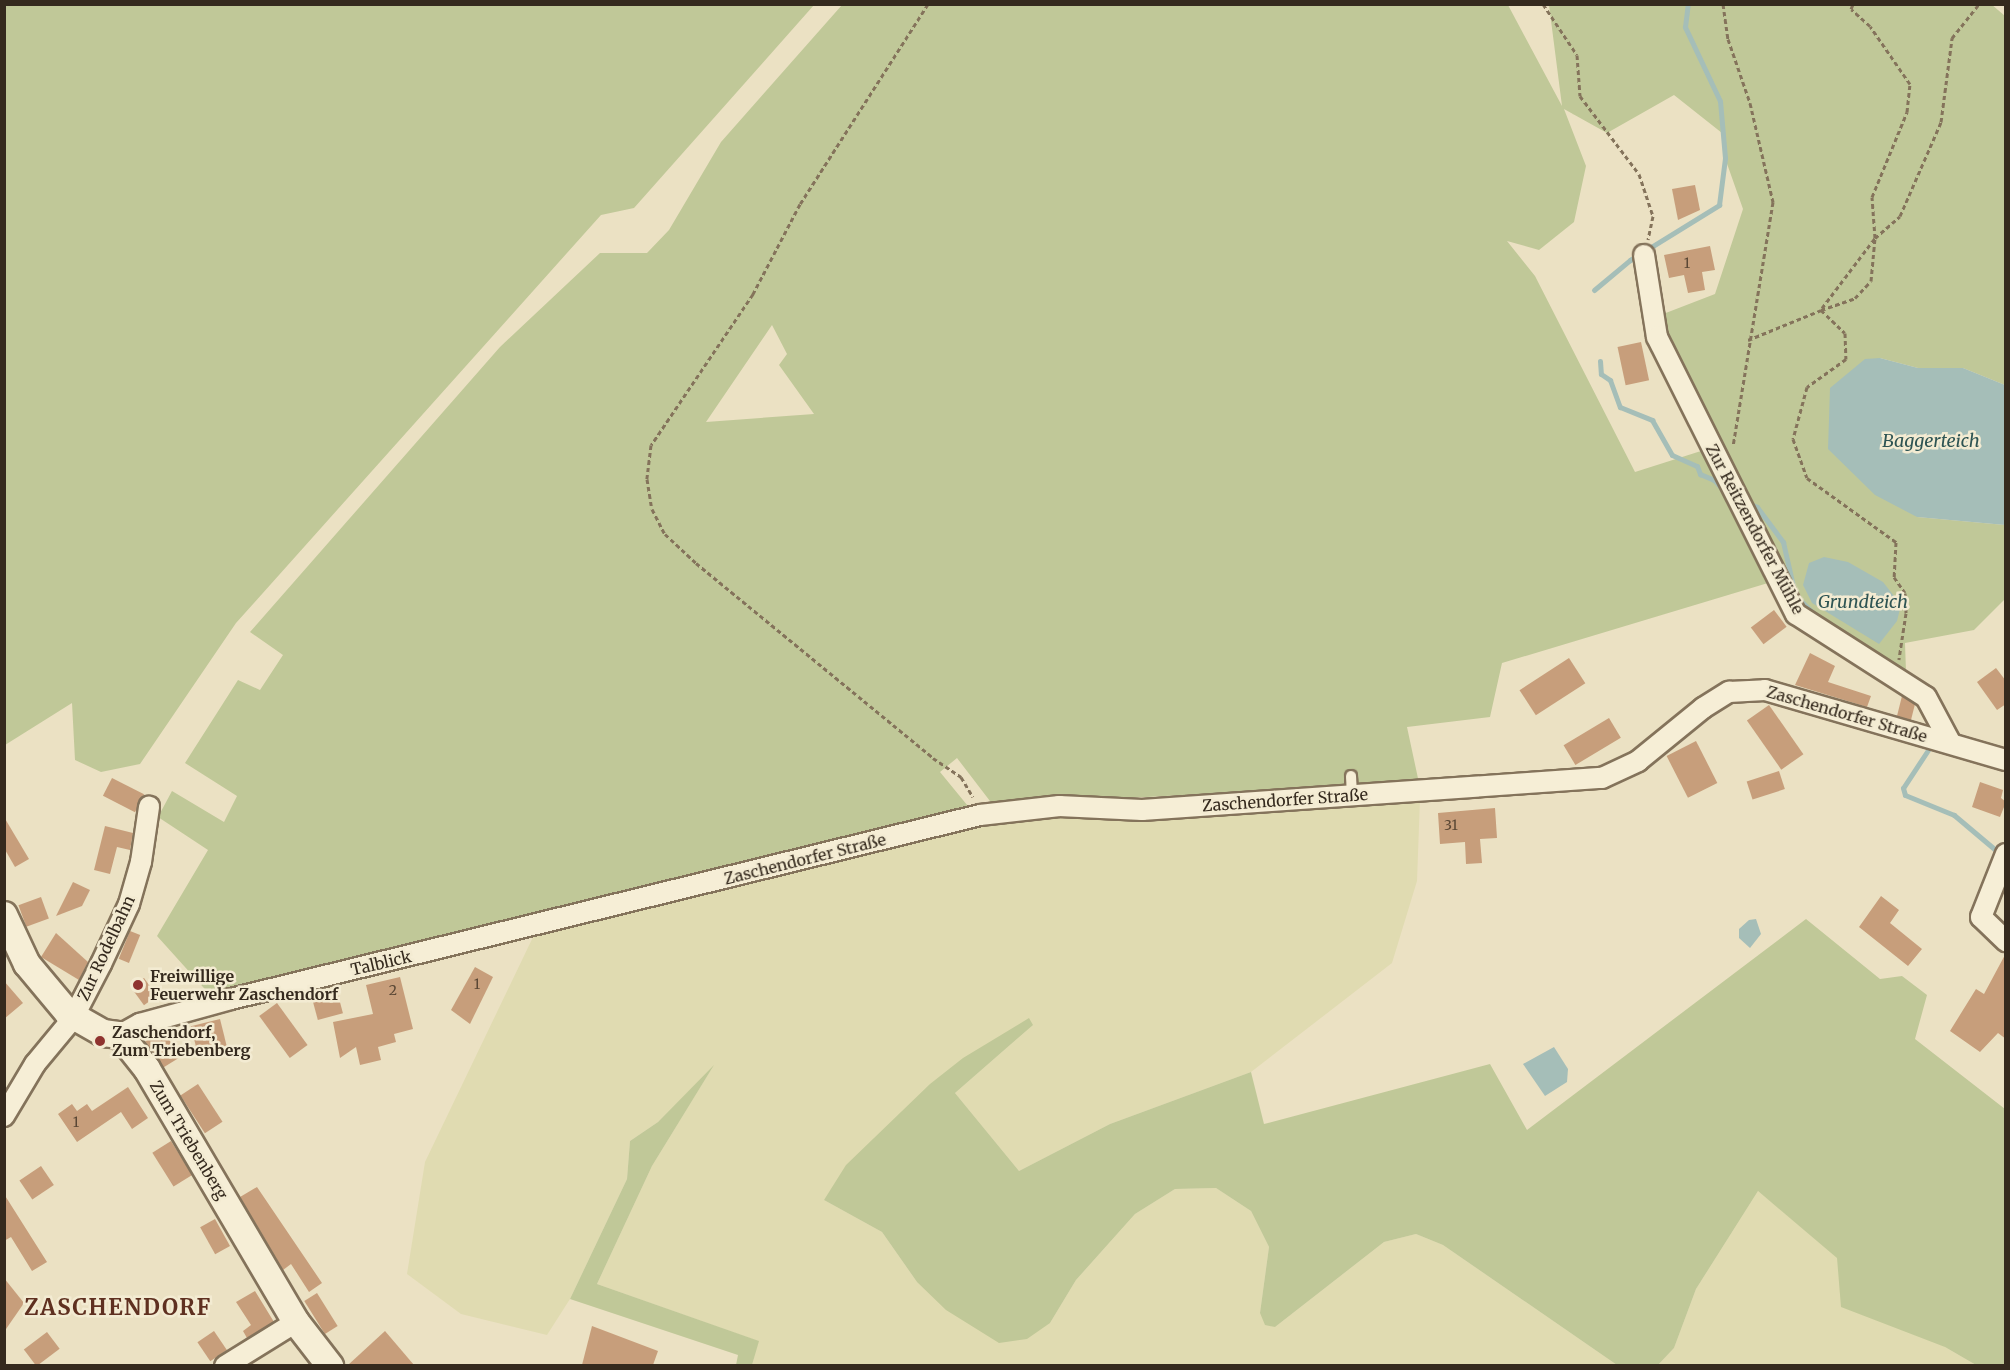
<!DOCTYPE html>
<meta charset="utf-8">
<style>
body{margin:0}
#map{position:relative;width:2010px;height:1370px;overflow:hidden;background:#ebe1c3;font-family:Merriweather,serif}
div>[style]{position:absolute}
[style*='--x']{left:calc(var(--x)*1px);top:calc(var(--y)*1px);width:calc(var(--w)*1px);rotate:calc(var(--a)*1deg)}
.farmland>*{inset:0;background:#e0dbb1}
.green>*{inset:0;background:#c0c898}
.water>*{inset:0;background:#a5beb8}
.stream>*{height:5px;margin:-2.5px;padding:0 2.5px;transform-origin:2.5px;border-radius:2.5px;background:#a5beb8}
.building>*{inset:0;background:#c79e7b;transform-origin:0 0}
.path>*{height:3px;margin-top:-1.5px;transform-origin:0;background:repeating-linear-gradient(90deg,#84735b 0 4.5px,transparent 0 7.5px)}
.roads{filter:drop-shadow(2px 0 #84735b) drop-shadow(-2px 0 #84735b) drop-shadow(0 2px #84735b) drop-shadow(0 -2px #84735b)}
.service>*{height:10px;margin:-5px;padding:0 5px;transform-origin:5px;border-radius:5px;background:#f6eed6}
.minor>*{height:20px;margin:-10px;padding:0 10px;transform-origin:10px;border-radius:10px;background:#f6eed6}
.tertiary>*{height:26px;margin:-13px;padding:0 13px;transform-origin:13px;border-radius:13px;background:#f6eed6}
.dots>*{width:16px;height:16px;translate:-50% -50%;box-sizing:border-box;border:3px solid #f3ebd2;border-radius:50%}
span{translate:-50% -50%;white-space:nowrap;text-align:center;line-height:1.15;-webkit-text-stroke:5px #f3ebd2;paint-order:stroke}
.number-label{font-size:14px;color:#5a4735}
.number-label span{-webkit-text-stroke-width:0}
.street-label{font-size:16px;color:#352a1e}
.poi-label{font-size:16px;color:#352a1e;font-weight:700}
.left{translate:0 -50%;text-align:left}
.water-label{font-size:18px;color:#2e5453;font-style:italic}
.district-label{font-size:22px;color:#5f3020;font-weight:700;letter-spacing:1.5px}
.frame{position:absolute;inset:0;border:6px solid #352a1e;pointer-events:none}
</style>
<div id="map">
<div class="farmland">
<i style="clip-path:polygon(1420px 799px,1417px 881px,1392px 963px,1251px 1072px,1110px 1124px,1019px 1171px,955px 1093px,1033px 1025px,824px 1200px,882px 1232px,917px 1282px,1050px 1323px,1076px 1280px,1135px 1214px,1175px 1189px,1216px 1188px,1251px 1211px,1269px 1247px,1260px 1313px,1275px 1327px,1384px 1242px,1416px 1234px,1443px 1245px,1617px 1365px,752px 1365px,758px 1341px,597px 1284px,652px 1166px,712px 1068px,658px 1122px,630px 1141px,627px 1179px,570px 1299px,547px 1335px,461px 1314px,407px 1274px,425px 1162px,534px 935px,963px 828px,1052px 817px)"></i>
<i style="clip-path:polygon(1758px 1191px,1945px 1347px,1976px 1365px,1657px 1366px,1674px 1348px,1696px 1289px)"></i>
</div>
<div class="green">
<i style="clip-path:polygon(5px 4px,814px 4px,814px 5px,634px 208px,601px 215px,236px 623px,140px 764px,101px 772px,75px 760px,72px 703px,5px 745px)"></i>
<i style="clip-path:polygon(evenodd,1991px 4px,2005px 16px,2005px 385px,1963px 368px,1918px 368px,1880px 358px,1917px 517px,2005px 525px,2005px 599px,1974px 630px,1905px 643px,1906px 671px,1877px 659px,1802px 611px,1695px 414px,1658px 316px,1715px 294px,1743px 209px,1725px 158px,1722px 133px,1674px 95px,1607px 133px,1564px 109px,1586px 166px,1574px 222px,1539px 250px,1507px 241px,1535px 276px,1635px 472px,1701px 451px,1768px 583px,1502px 663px,1490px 717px,1407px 727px,1419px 783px,993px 805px,957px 758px,940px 772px,972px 811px,212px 997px,157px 936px,208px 850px,158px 817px,172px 791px,224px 822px,237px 796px,185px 763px,238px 680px,260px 690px,283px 655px,250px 632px,500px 347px,600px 253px,647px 253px,669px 230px,721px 142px,842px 5px,1508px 5px,1562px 106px,1549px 5px,1991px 4px,772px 325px,787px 354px,779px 365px,814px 414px,706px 422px,772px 325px)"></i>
<i style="clip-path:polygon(1806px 919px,1880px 979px,1902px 976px,1927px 995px,1915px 1039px,2005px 1109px,2005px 1365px,1976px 1365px,1945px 1347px,1841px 1307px,1837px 1258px,1758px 1191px,1696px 1289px,1674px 1348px,1657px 1366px,1617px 1365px,1443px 1245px,1416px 1234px,1384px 1242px,1275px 1327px,1265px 1325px,1260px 1313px,1269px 1247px,1251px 1211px,1216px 1188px,1175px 1189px,1135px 1214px,1076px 1280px,1050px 1323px,1027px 1339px,999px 1343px,946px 1310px,917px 1282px,882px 1232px,824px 1200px,846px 1165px,930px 1084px,963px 1058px,1029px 1018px,1033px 1025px,955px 1093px,1019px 1171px,1110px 1124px,1251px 1072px,1264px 1124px,1490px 1064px,1527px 1130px)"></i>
<i style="clip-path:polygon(714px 1065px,652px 1166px,597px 1284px,759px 1341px,752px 1365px,736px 1365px,738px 1355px,570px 1299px,627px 1179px,630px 1141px,658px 1122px)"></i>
</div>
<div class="water">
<i style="clip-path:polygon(1880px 358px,1918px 368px,1963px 368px,2005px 385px,2005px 525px,1917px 517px,1875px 495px,1828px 449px,1830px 388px,1865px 359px)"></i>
<i style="clip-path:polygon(1824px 557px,1848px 562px,1883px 582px,1901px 605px,1897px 621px,1879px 644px,1812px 603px,1803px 585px,1809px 563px)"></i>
<i style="clip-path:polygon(1756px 919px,1761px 934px,1750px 948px,1739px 938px,1739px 929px,1749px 920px)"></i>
<i style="clip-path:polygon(1554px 1047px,1568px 1069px,1567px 1082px,1545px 1096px,1523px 1064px)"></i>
</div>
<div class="stream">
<i style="--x:1594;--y:290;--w:47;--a:-39.8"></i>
<i style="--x:1630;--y:260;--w:105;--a:-31.7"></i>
<i style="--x:1719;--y:205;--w:47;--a:-82.7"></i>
<i style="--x:1725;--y:158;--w:57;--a:-95"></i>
<i style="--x:1720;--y:101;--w:82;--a:-115.3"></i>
<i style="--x:1685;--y:27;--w:23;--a:-83"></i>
<i style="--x:1600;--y:361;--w:13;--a:86"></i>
<i style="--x:1601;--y:374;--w:11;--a:34"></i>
<i style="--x:1610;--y:380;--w:29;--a:70"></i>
<i style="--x:1620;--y:407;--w:35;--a:22"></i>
<i style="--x:1652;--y:420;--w:40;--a:60.3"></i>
<i style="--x:1672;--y:455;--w:27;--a:24"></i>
<i style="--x:1697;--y:466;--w:9;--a:69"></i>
<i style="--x:1700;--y:474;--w:15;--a:23"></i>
<i style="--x:1714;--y:480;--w:21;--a:47"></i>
<i style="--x:1748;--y:503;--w:10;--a:24"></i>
<i style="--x:1757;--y:507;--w:44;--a:53.4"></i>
<i style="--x:1783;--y:542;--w:54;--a:77.2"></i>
<i style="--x:1795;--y:595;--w:27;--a:45"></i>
<i style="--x:1814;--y:614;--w:78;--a:33.5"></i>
<i style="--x:1928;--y:750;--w:45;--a:123.3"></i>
<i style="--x:1903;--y:788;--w:7;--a:74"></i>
<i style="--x:1905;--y:795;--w:53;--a:22.2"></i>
<i style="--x:1954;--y:815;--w:57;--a:40.1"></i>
</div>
<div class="building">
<i style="clip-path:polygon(1695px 185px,1700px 210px,1678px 220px,1672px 189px)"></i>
<i style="clip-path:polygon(1710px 246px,1715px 270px,1702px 272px,1705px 290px,1688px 293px,1684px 275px,1669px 278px,1664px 255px)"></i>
<i style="left:1641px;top:342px;width:39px;height:24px;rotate:78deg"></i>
<i style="left:1774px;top:610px;width:21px;height:29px;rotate:53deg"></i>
<i style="clip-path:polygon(1810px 653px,1835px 666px,1828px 682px,1871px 696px,1867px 707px,1795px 685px)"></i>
<i style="left:1569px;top:658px;width:30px;height:59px;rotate:57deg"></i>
<i style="clip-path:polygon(1996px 668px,2006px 681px,2006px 704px,1997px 710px,1977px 682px)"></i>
<i style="clip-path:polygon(1902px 696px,1915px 704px,1911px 720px,1897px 716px)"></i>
<i style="left:1769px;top:705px;width:60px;height:27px;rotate:55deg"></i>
<i style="left:1609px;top:718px;width:23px;height:53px;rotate:59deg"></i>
<i style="left:1696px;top:741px;width:47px;height:33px;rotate:63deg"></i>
<i style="left:1779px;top:771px;width:19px;height:34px;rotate:72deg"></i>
<i style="left:112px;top:778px;width:36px;height:20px;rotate:27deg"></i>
<i style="clip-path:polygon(1980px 782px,2003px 790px,2001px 798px,2006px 802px,2000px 817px,1972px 807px)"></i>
<i style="clip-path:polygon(1495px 808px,1497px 838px,1480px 839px,1482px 863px,1466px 864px,1465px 842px,1440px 844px,1438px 813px)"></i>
<i style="clip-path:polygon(4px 817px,29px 859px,15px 867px,4px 848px)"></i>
<i style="clip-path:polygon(105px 826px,133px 833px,130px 850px,117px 847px,110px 874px,94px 870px)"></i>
<i style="clip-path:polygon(73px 882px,90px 890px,82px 906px,56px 916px)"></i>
<i style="clip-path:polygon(1881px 896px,1899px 910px,1890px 923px,1922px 949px,1908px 966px,1859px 927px)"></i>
<i style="left:41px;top:897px;width:23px;height:24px;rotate:70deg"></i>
<i style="left:130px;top:931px;width:11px;height:30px;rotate:22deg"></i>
<i style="clip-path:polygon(56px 933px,88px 962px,79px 980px,41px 957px)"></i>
<i style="clip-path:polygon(2006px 953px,2006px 1039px,1998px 1033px,1980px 1052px,1950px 1031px,1976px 989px,1984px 994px)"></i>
<i style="clip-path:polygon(475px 967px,493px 977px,470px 1024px,451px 1010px)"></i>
<i style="clip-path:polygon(400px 977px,413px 1029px,394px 1034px,396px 1042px,378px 1047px,381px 1060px,360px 1065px,356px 1047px,340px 1058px,333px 1022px,373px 1014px,366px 985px)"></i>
<i style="left:144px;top:978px;width:22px;height:16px;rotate:54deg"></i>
<i style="clip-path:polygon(4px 981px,23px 1003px,4px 1019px)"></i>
<i style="left:337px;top:991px;width:23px;height:26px;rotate:75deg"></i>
<i style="left:277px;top:1003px;width:52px;height:22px;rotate:54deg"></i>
<i style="left:220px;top:1019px;width:29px;height:30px;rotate:76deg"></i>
<i style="left:163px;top:1030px;width:32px;height:21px;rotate:58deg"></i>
<i style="left:198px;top:1084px;width:45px;height:21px;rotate:57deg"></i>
<i style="clip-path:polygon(128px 1087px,148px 1118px,132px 1129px,121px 1112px,77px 1142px,58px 1114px,72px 1104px,77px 1111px,87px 1104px,92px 1111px)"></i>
<i style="left:171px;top:1141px;width:40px;height:22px;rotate:58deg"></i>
<i style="left:41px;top:1166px;width:23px;height:26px;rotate:56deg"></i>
<i style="clip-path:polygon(257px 1187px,322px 1283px,309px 1292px,291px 1264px,283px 1270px,240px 1197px)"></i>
<i style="clip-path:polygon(4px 1194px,47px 1262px,32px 1271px,11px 1237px,4px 1241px)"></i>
<i style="left:215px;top:1219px;width:31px;height:17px;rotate:61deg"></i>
<i style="clip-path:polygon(4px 1278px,24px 1303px,4px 1332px)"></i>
<i style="clip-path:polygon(255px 1291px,274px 1322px,247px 1338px,243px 1331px,251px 1325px,236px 1302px)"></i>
<i style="left:317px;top:1293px;width:39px;height:15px;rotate:58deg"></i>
<i style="clip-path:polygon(592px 1326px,658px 1351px,653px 1365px,582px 1365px)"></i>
<i style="left:214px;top:1331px;width:23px;height:20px;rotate:56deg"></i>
<i style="clip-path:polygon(385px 1331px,414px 1365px,348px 1365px)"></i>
<i style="left:47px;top:1332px;width:21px;height:29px;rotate:53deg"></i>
</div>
<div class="path">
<i style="--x:928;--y:4;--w:237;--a:122.6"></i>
<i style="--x:800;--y:204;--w:102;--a:117.6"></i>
<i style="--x:753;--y:294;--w:182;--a:124"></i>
<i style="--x:651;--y:445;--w:34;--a:97"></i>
<i style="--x:647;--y:479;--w:30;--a:81"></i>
<i style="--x:652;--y:509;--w:28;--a:63"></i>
<i style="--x:665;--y:534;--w:42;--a:43.1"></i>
<i style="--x:696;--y:563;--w:307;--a:39.4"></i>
<i style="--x:933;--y:758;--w:34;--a:34"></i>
<i style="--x:961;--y:777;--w:23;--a:59"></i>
<i style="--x:1543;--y:4;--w:61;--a:56.3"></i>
<i style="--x:1577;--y:55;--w:41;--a:85.8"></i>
<i style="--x:1580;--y:96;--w:98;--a:52.9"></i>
<i style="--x:1639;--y:174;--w:44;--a:71.6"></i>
<i style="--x:1653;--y:216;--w:24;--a:102"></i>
<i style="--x:1723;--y:4;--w:35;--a:82"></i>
<i style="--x:1728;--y:39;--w:68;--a:71"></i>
<i style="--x:1750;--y:103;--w:102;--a:76.9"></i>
<i style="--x:1773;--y:202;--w:247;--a:99.3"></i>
<i style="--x:1822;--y:308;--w:88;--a:-52.9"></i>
<i style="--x:1875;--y:238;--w:33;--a:-41"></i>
<i style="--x:1900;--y:216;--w:103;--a:-66.4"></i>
<i style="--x:1941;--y:122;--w:85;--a:-82.5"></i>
<i style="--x:1952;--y:38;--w:43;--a:-51.5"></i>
<i style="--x:1821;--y:310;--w:36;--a:-19"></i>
<i style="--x:1855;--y:298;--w:23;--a:-47"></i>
<i style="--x:1871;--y:281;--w:43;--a:-84.7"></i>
<i style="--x:1875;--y:238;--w:41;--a:-94.2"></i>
<i style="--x:1872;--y:197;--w:92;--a:-67.6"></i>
<i style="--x:1907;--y:112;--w:28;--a:-84"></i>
<i style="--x:1910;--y:84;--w:70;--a:-124.6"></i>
<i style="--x:1870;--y:26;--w:25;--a:-138"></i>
<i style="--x:1851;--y:9;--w:5;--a:-68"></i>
<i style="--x:1748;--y:340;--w:79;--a:-22.3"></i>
<i style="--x:1821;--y:310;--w:33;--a:44"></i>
<i style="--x:1845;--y:333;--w:26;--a:88"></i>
<i style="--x:1846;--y:359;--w:48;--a:144.3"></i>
<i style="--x:1807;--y:387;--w:54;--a:105.1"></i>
<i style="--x:1793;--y:439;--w:41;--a:70.3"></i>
<i style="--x:1807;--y:478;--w:110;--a:35.7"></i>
<i style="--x:1896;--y:542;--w:35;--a:93"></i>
<i style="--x:1894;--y:577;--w:19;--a:55"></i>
<i style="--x:1905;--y:593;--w:20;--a:87"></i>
<i style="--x:1906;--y:613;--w:47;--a:98.7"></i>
</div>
<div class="roads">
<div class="service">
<i style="--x:1351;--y:776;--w:18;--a:87"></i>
</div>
<div class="minor">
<i style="--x:1644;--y:255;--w:83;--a:81"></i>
<i style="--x:1657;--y:337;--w:310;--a:63.4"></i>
<i style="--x:1796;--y:614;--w:154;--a:32.6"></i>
<i style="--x:1926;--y:697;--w:49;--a:61.9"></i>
<i style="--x:2006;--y:854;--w:68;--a:111.6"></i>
<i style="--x:1981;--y:917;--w:35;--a:44"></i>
<i style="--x:120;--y:1035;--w:23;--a:-29"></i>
<i style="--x:140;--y:1024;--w:94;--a:-15.4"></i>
<i style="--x:231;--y:999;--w:771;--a:-13.8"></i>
<i style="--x:980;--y:815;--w:80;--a:-6.5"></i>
<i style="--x:1059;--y:806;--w:83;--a:2.8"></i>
<i style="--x:1142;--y:810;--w:461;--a:-4"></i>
<i style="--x:1602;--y:778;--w:40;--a:-25"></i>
<i style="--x:1638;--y:761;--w:84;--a:-39.2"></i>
<i style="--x:1703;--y:708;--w:31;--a:-32"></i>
<i style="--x:1729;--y:692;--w:36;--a:-3"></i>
<i style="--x:1765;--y:690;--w:251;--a:16.2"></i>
<i style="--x:4;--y:1116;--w:61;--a:-59.2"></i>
<i style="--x:35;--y:1064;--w:60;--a:-50.4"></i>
<i style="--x:73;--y:1018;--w:61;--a:-62.6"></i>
<i style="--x:101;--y:964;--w:66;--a:-65"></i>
<i style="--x:129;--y:904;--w:44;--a:-74.1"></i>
<i style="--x:141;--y:862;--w:56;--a:-81.7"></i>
<i style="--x:225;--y:1366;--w:84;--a:-31.8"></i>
</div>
<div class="tertiary">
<i style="--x:4;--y:915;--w:54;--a:64.9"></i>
<i style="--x:27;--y:964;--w:64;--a:50.1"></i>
<i style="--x:68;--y:1013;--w:40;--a:29.7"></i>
<i style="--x:103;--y:1033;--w:17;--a:7"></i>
<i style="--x:120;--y:1035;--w:43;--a:51.5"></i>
<i style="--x:147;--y:1069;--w:294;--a:59.5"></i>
<i style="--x:296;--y:1322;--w:56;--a:52.3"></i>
</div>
</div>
<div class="dots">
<i style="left:138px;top:985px;background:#8f332f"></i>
<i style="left:100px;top:1041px;background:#8f332f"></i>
</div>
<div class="number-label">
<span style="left:1687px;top:263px">1</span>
<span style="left:1451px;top:825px">31</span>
<span style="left:477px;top:984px">1</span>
<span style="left:393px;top:990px">2</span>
<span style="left:76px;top:1122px">1</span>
</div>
<div class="street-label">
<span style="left:1755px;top:529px;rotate:62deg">Zur Reitzendorfer Mühle</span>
<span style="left:1847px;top:714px;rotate:16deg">Zaschendorfer Straße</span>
<span style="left:1285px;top:800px;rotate:-4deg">Zaschendorfer Straße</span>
<span style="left:805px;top:859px;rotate:-14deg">Zaschendorfer Straße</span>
<span style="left:106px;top:948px;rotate:-65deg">Zur Rodelbahn</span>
<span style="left:381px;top:963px;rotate:-13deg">Talblick</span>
<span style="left:189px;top:1140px;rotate:59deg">Zum Triebenberg</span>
</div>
<div class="poi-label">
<span class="left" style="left:150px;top:985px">Freiwillige<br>Feuerwehr Zaschendorf</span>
<span class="left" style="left:112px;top:1041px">Zaschendorf,<br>Zum Triebenberg</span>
</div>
<div class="water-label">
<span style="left:1931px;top:441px">Baggerteich</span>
<span style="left:1863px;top:602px">Grundteich</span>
</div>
<div class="district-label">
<span style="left:118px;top:1308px">ZASCHENDORF</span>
</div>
<div class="frame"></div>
</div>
